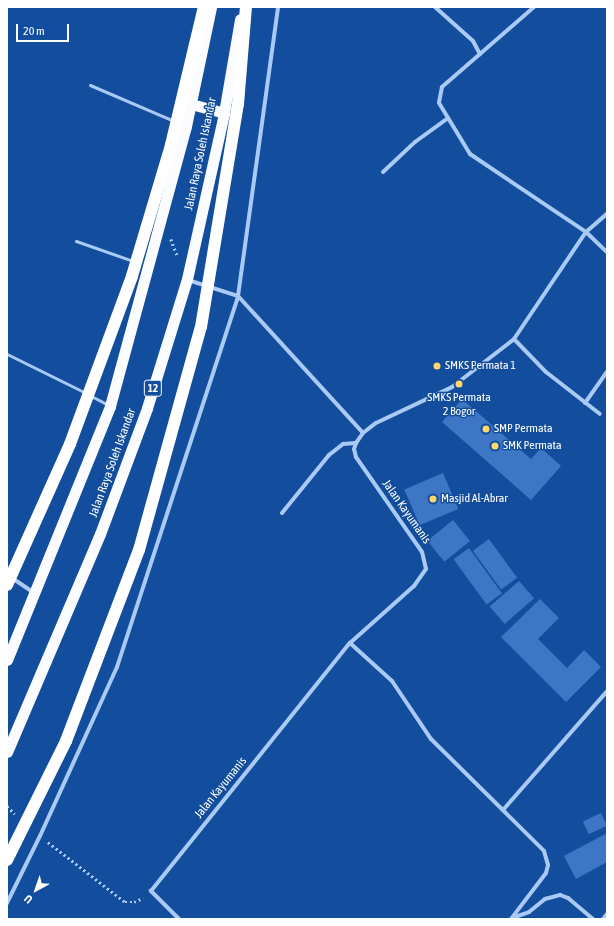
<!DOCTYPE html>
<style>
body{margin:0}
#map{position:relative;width:614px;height:926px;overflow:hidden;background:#134d9d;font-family:"Asap Condensed",sans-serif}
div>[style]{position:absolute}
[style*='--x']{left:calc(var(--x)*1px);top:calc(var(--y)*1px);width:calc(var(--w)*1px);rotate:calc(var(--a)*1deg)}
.building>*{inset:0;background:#3d76c4;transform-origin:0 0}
.path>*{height:2.5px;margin-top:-1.25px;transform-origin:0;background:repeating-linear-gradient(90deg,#a9caf4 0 2px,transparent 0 5px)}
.service>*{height:3px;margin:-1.5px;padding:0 1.5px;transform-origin:1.5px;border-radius:1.5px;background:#a9caf4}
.minor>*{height:4px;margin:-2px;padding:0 2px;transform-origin:2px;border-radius:2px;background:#a9caf4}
.trunk>*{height:11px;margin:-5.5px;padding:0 5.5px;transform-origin:5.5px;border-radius:5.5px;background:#fafcff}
.motorway-bridge>*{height:12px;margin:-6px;padding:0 6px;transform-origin:6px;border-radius:6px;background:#fff}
.dots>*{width:11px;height:11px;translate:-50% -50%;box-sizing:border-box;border:2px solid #134d9d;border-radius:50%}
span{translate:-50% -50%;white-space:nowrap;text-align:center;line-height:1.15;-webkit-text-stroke:3px #134d9d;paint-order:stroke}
.shield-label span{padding:1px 3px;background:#134d9d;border:1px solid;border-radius:3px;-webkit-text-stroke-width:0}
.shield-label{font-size:11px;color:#fff;font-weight:700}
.street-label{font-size:12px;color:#fff}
.poi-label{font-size:12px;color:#fff}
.left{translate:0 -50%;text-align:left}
.frame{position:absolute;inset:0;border:8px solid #fff;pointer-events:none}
.north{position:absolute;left:16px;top:870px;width:40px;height:40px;-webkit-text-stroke:3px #134d9d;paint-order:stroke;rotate:220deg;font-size:11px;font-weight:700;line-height:16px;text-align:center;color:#fff}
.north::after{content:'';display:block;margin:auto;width:14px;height:18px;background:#fff;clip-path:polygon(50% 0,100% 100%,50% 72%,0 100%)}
.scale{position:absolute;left:16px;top:24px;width:53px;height:18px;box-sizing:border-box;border:2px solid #fff;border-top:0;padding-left:5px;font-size:12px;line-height:14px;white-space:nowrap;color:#fff;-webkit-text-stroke:3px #134d9d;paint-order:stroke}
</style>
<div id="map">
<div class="building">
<i style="clip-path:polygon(462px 399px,531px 459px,541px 448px,561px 466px,531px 500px,442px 422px)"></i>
<i style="left:443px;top:473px;width:39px;height:42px;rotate:67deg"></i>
<i style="left:453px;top:520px;width:27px;height:33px;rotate:51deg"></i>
<i style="left:489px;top:539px;width:48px;height:20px;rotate:54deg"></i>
<i style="left:469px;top:548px;width:56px;height:19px;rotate:54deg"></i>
<i style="left:519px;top:581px;width:23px;height:39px;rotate:49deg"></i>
<i style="clip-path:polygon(540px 599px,559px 618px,538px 639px,567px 668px,584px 650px,601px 667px,566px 702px,501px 637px)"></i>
<i style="left:601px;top:813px;width:14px;height:20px;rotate:65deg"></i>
<i style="clip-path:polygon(607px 833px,607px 862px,576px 879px,564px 856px)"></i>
</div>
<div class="path">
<i style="--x:171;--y:239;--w:17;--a:69"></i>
<i style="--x:7;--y:806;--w:11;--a:45"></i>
<i style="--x:48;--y:842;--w:98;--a:37.9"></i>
<i style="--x:125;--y:902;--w:9;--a:0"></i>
<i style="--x:134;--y:902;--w:10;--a:-24"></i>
</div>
<div class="service">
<i style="--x:90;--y:85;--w:91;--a:23.2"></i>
<i style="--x:76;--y:241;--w:60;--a:19.3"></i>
<i style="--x:7;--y:354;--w:88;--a:26.3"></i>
<i style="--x:91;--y:396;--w:20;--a:27"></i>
</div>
<div class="minor">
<i style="--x:435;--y:7;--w:51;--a:41.8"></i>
<i style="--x:473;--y:41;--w:15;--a:62"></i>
<i style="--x:534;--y:7;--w:122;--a:139"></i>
<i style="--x:442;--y:87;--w:16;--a:101"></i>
<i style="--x:439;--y:103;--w:60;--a:58.7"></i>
<i style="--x:470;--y:154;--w:140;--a:33.9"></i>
<i style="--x:586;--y:232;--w:29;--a:44"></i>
<i style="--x:383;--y:172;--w:44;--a:-43.2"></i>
<i style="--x:415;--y:142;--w:39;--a:-36"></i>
<i style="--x:188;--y:280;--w:52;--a:17.7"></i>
<i style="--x:238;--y:296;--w:185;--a:47.6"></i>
<i style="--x:514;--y:339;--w:46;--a:45.9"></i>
<i style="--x:546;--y:372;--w:68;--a:37.9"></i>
<i style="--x:585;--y:403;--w:39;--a:-55"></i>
<i style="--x:282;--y:513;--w:75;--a:-51"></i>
<i style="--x:329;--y:455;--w:18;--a:-38"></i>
<i style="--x:343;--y:444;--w:13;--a:-4"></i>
<i style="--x:12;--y:578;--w:25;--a:34"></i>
<i style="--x:350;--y:643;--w:57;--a:42.1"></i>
<i style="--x:392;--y:681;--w:70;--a:56.1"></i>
<i style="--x:431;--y:739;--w:159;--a:44.7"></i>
<i style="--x:544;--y:851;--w:15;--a:74"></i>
<i style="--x:548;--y:865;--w:8;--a:104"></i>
<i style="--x:546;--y:873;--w:58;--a:127.3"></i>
<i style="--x:503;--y:810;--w:158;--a:-48.8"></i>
<i style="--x:7;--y:903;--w:75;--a:-63.8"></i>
<i style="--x:40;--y:836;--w:186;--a:-65.5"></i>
<i style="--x:117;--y:667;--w:390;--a:-71.9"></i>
<i style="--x:238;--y:296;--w:292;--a:-82.1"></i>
<i style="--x:512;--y:918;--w:18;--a:-19"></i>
<i style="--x:529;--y:912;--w:21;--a:-39"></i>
<i style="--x:545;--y:899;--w:16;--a:-15"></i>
<i style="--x:560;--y:895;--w:9;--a:21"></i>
<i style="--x:568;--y:898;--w:33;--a:40"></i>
<i style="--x:179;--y:919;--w:40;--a:-135"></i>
<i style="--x:151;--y:891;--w:318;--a:-51.3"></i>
<i style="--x:350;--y:643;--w:86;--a:-41.7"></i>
<i style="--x:414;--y:586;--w:21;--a:-55"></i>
<i style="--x:426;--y:569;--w:17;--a:-103"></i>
<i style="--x:422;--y:552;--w:116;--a:-124.8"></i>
<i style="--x:356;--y:457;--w:8;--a:-104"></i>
<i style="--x:354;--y:449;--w:6;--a:-72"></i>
<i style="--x:356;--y:443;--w:12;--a:-55"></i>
<i style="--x:363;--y:433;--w:16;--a:-38"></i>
<i style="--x:376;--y:423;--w:84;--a:-25.3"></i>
<i style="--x:452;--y:387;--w:78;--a:-37.7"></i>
<i style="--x:514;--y:339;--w:129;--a:-56.1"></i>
<i style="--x:586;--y:232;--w:28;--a:-41"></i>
<i style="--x:603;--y:919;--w:6;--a:-51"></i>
</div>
<div class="trunk">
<i style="--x:191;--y:104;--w:34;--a:15"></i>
<i style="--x:7;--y:660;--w:274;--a:-67.9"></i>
<i style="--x:110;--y:406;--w:290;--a:-74.8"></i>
<i style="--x:186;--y:126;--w:122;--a:-78.1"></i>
<i style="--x:7;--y:752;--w:237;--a:-66.9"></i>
<i style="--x:100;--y:534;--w:134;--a:-69.5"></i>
<i style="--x:147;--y:408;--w:135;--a:-72.8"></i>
<i style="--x:187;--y:279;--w:170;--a:-77.4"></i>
<i style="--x:224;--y:113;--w:95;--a:-80.3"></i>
</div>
<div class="motorway-bridge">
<i style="--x:7;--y:585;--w:154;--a:-65.9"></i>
<i style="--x:70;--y:444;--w:179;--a:-69.7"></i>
<i style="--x:132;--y:276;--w:137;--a:-73.4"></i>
<i style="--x:171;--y:145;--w:142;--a:-76.6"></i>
<i style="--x:7;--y:860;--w:133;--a:-63.6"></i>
<i style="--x:66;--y:741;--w:204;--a:-69.1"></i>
<i style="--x:139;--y:550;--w:231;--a:-74.5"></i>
<i style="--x:201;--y:327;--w:226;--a:-80.6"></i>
<i style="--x:238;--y:104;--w:97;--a:-85.3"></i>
</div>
<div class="dots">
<i style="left:437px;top:366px;background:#ffd76c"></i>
<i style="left:459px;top:384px;background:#ffd76c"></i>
<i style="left:486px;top:429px;background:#ffd76c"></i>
<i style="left:495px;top:446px;background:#ffd76c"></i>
<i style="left:433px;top:499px;background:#ffd76c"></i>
</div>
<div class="shield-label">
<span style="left:153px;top:388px">12</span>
</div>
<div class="street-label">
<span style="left:201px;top:154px;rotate:-78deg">Jalan Raya Soleh Iskandar</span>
<span style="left:113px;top:463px;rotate:-70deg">Jalan Raya Soleh Iskandar</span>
<span style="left:406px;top:512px;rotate:55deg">Jalan Kayumanis</span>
<span style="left:221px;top:788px;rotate:-51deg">Jalan Kayumanis</span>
</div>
<div class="poi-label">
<span class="left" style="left:445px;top:366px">SMKS Permata 1</span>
<span style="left:459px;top:405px">SMKS Permata<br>2 Bogor</span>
<span class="left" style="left:494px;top:429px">SMP Permata</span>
<span class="left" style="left:503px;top:446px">SMK Permata</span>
<span class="left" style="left:441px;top:499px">Masjid Al-Abrar</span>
</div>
<div class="frame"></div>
<div class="north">U</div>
<div class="scale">20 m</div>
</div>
